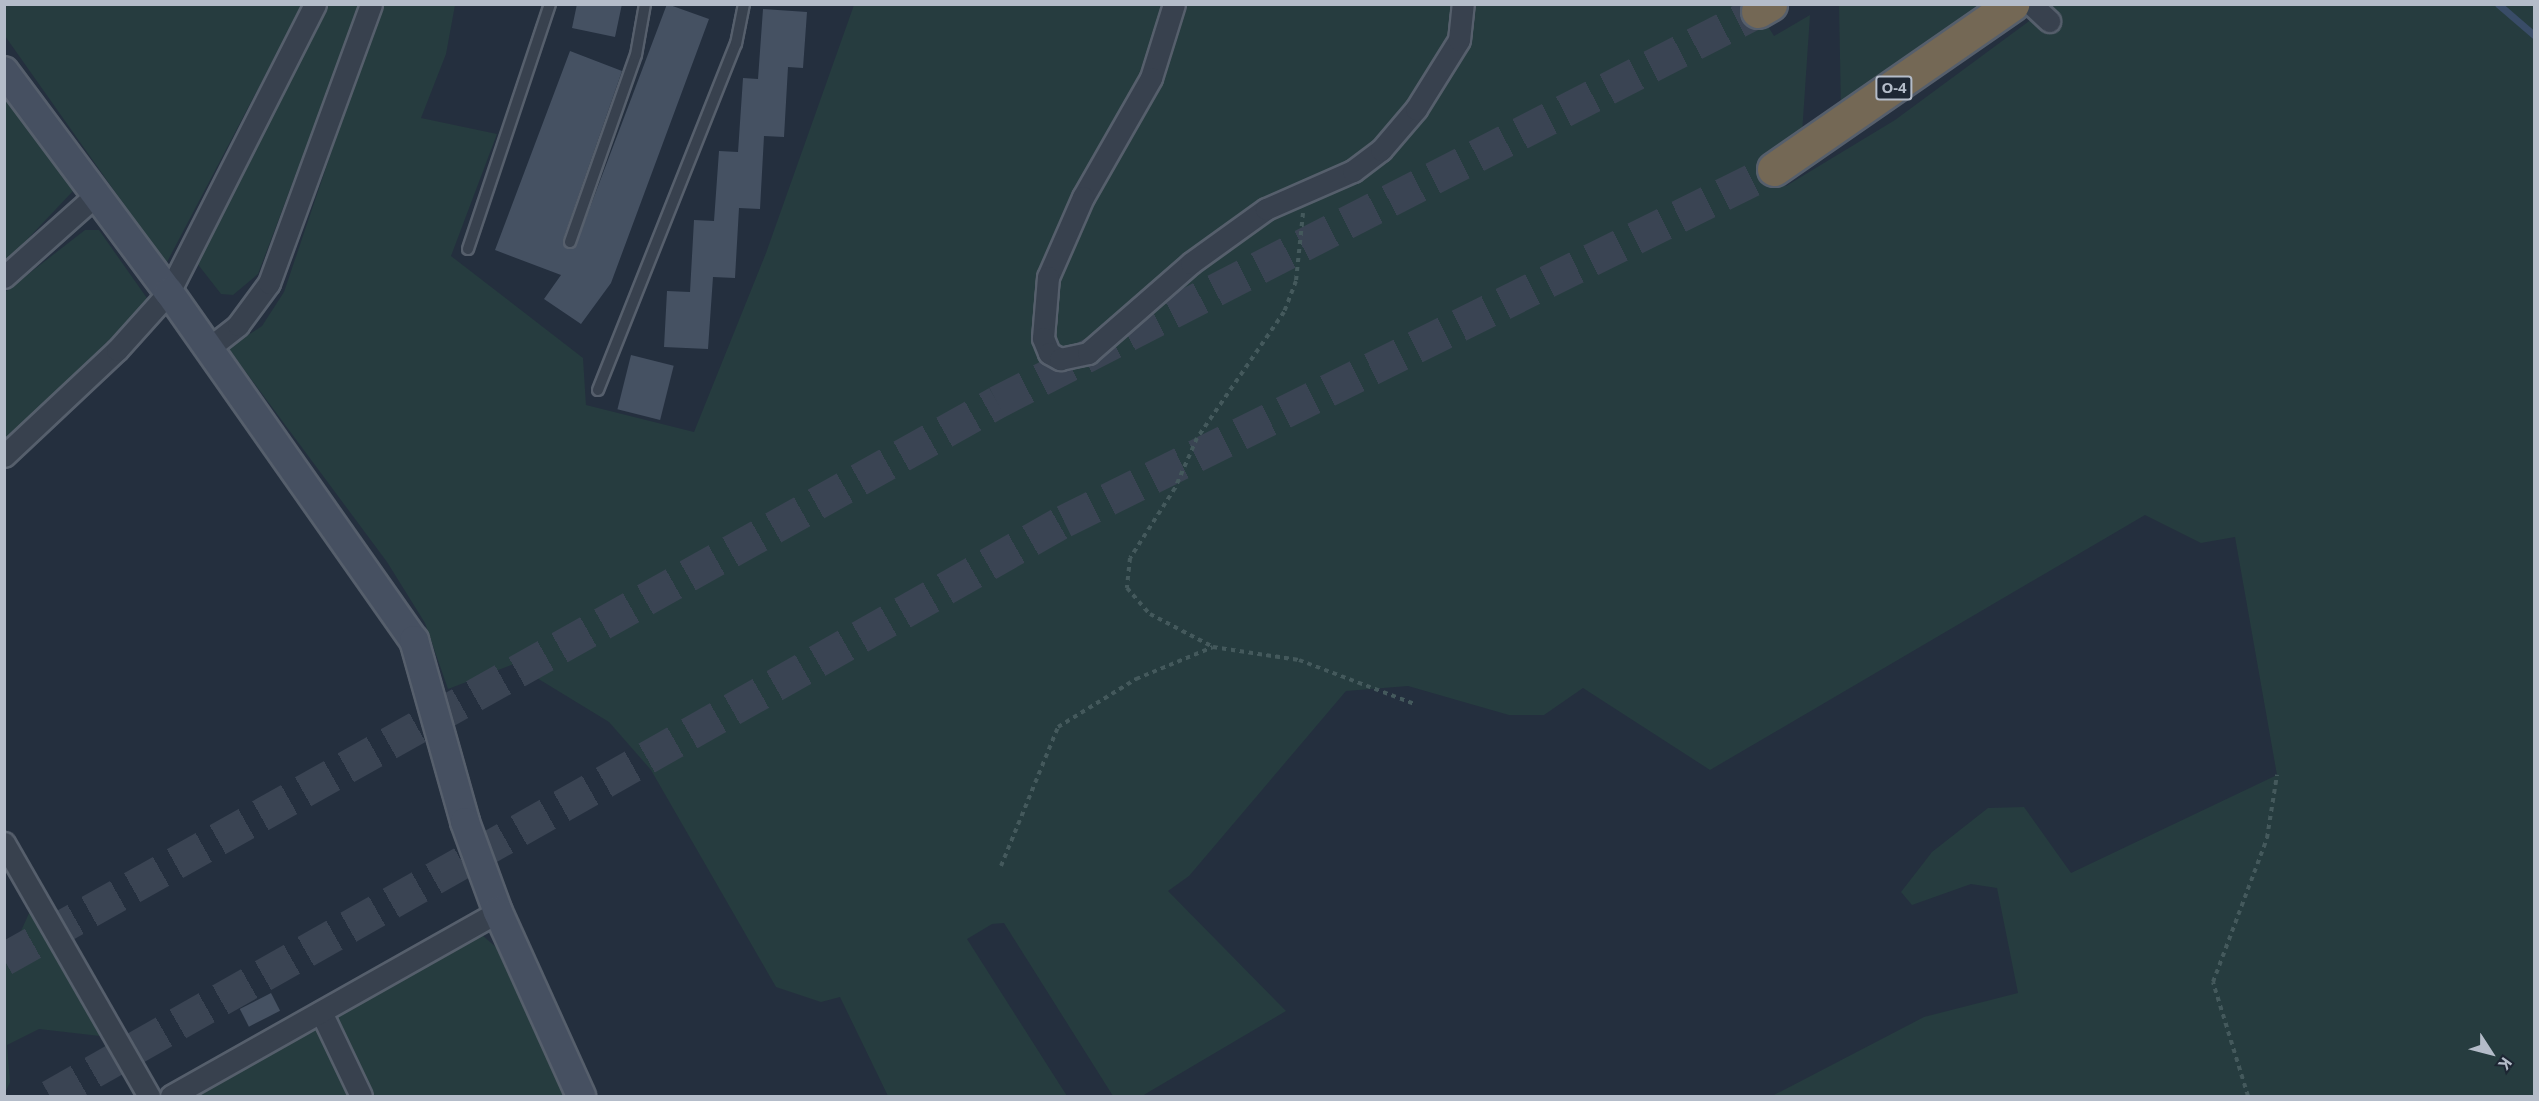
<!DOCTYPE html>
<style>
body{margin:0}
#map{position:relative;width:2539px;height:1101px;overflow:hidden;background:#242f3e;font-family:"Noto Sans",sans-serif}
div>[style]{position:absolute}
[style*='--x']{left:calc(var(--x)*1px);top:calc(var(--y)*1px);width:calc(var(--w)*1px);rotate:calc(var(--a)*1deg)}
.green>*{inset:0;background:#263c3f}
.stream>*{height:7px;margin:-3.5px;padding:0 3.5px;transform-origin:3.5px;border-radius:3.5px;background:#394c67}
.building>*{inset:0;background:#455162;transform-origin:0 0}
.highway-tunnel>*{height:33px;margin-top:-16.5px;transform-origin:0;background:repeating-linear-gradient(90deg,#3a4453 0 33px,transparent 0 49px)}
.path>*{height:4px;margin-top:-2px;transform-origin:0;background:repeating-linear-gradient(90deg,#44595c 0 4.5px,transparent 0 9px)}
.roads{filter:drop-shadow(2px 0 #565f6c) drop-shadow(-2px 0 #565f6c) drop-shadow(0 2px #565f6c) drop-shadow(0 -2px #565f6c)}
.lane>*{height:10px;margin:-5px;padding:0 5px;transform-origin:5px;border-radius:5px;background:#38414e}
.street>*{height:21px;margin:-10.5px;padding:0 10.5px;transform-origin:10.5px;border-radius:10.5px;background:#38414e}
.secondary>*{height:28px;margin:-14px;padding:0 14px;transform-origin:14px;border-radius:14px;background:#465061}
.highway>*{height:33px;margin:-16.5px;padding:0 16.5px;transform-origin:16.5px;border-radius:16.5px;background:#746855}
span{translate:-50% -50%;white-space:nowrap;text-align:center;line-height:1.15;-webkit-text-stroke:4.5px #1d2633;paint-order:stroke}
.shield-label span{padding:2px 4px;background:#1d2633;border:2px solid;border-radius:4px;-webkit-text-stroke-width:0}
.shield-label{font-size:15px;color:#b4bcc9;font-weight:700}
.frame{position:absolute;inset:0;border:6px solid #b4bcc9;pointer-events:none}
.north{position:absolute;left:2461px;top:1023px;width:60px;height:60px;-webkit-text-stroke:4px #1d2633;paint-order:stroke;rotate:126deg;font-size:16px;font-weight:700;line-height:24px;text-align:center;color:#b4bcc9}
.north::after{content:'';display:block;margin:auto;width:21px;height:27px;background:#b4bcc9;clip-path:polygon(50% 0,100% 100%,50% 72%,0 100%)}
</style>
<div id="map">
<div class="green">
<i style="clip-path:polygon(5px 4px,302px 5px,166px 264px,5px 36px)"></i>
<i style="clip-path:polygon(1754px 4px,1774px 36px,1810px 15px,1802px 134px,1774px 169px,1786px 186px,1895px 120px,2051px 5px,2534px 5px,2534px 1096px,1772px 1096px,1924px 1017px,2018px 993px,1997px 888px,1971px 884px,1912px 905px,1901px 892px,1932px 852px,1988px 808px,2024px 807px,2071px 873px,2277px 775px,2235px 537px,2201px 543px,2145px 515px,1710px 770px,1583px 688px,1544px 715px,1509px 715px,1408px 686px,1346px 691px,1189px 876px,1168px 891px,1286px 1011px,1142px 1096px,1113px 1096px,1004px 923px,992px 924px,967px 939px,1067px 1096px,888px 1096px,840px 997px,821px 1002px,776px 987px,651px 770px,609px 722px,514px 664px,448px 689px,425px 623px,387px 562px,228px 348px,262px 326px,284px 292px,381px 5px,455px 5px,446px 54px,421px 118px,497px 134px,451px 256px,583px 358px,586px 405px,694px 432px,766px 253px,854px 5px)"></i>
<i style="clip-path:polygon(326px 5px,360px 5px,258px 274px,233px 295px,221px 294px,196px 262px)"></i>
<i style="clip-path:polygon(1839px 5px,1983px 5px,1841px 110px)"></i>
<i style="clip-path:polygon(5px 99px,73px 191px,5px 263px)"></i>
<i style="clip-path:polygon(85px 230px,99px 230px,149px 301px,5px 442px,5px 292px)"></i>
<i style="clip-path:polygon(31px 909px,100px 1036px,39px 1029px,7px 1045px,10px 1082px,5px 1093px,5px 966px)"></i>
<i style="clip-path:polygon(482px 935px,497px 948px,566px 1096px,190px 1096px)"></i>
</div>
<div class="stream">
<i style="--x:2498;--y:4;--w:48;--a:40.7"></i>
</div>
<div class="building">
<i style="clip-path:polygon(577px 4px,622px 4px,615px 37px,572px 28px)"></i>
<i style="clip-path:polygon(667px 4px,709px 19px,611px 283px,581px 324px,544px 299px,561px 275px,495px 250px,570px 51px,622px 71px,563px 240px,567px 249px,575px 247px)"></i>
<i style="clip-path:polygon(763px 9px,807px 12px,803px 68px,788px 67px,784px 137px,764px 136px,760px 209px,739px 208px,735px 278px,713px 277px,708px 349px,664px 347px,667px 291px,690px 292px,694px 220px,714px 221px,719px 151px,738px 152px,743px 78px,758px 79px)"></i>
<i style="left:631px;top:355px;width:44px;height:56px;rotate:14deg"></i>
<i style="left:271px;top:993px;width:20px;height:35px;rotate:63deg"></i>
</div>
<div class="highway-tunnel">
<i style="--x:4;--y:959;--w:1139;--a:-29.29"></i>
<i style="--x:997;--y:402;--w:856;--a:-27.19"></i>
<i style="--x:50;--y:1096;--w:1166;--a:-29.56"></i>
<i style="--x:1064;--y:521;--w:792;--a:-26.37"></i>
</div>
<div class="path">
<i style="--x:1303;--y:213;--w:68;--a:95.9"></i>
<i style="--x:1296;--y:281;--w:33;--a:111"></i>
<i style="--x:1284;--y:312;--w:153;--a:124.6"></i>
<i style="--x:1197;--y:438;--w:55;--a:113.7"></i>
<i style="--x:1175;--y:488;--w:83;--a:122.7"></i>
<i style="--x:1130;--y:558;--w:30;--a:96"></i>
<i style="--x:1127;--y:588;--w:35;--a:49"></i>
<i style="--x:1150;--y:614;--w:71;--a:27.6"></i>
<i style="--x:1213;--y:647;--w:87;--a:8.6"></i>
<i style="--x:1299;--y:660;--w:124;--a:20.8"></i>
<i style="--x:1001;--y:866;--w:150;--a:-67.7"></i>
<i style="--x:1058;--y:727;--w:92;--a:-31.6"></i>
<i style="--x:1136;--y:679;--w:83;--a:-22.6"></i>
<i style="--x:2248;--y:1096;--w:119;--a:-107.1"></i>
<i style="--x:2213;--y:982;--w:154;--a:-69.4"></i>
<i style="--x:2267;--y:838;--w:64;--a:-81"></i>
</div>
<div class="roads">
<div class="lane">
<i style="--x:570;--y:242;--w:198;--a:-70.6"></i>
<i style="--x:636;--y:55;--w:52;--a:-80"></i>
<i style="--x:468;--y:249;--w:258;--a:-71.5"></i>
<i style="--x:598;--y:390;--w:373;--a:-68.3"></i>
<i style="--x:736;--y:44;--w:41;--a:-78.7"></i>
</div>
<div class="street">
<i style="--x:1174;--y:4;--w:77;--a:107.3"></i>
<i style="--x:1151;--y:78;--w:137;--a:119.7"></i>
<i style="--x:1083;--y:197;--w:87;--a:113.6"></i>
<i style="--x:1048;--y:277;--w:61;--a:94.7"></i>
<i style="--x:1043;--y:338;--w:16;--a:68"></i>
<i style="--x:1049;--y:353;--w:13;--a:29"></i>
<i style="--x:1060;--y:359;--w:29;--a:-12"></i>
<i style="--x:1088;--y:353;--w:137;--a:-41.1"></i>
<i style="--x:1191;--y:263;--w:92;--a:-35.8"></i>
<i style="--x:1266;--y:209;--w:95;--a:-23.6"></i>
<i style="--x:1353;--y:171;--w:35;--a:-37"></i>
<i style="--x:1381;--y:150;--w:54;--a:-49.5"></i>
<i style="--x:1416;--y:109;--w:81;--a:-58.1"></i>
<i style="--x:1459;--y:40;--w:36;--a:-84"></i>
<i style="--x:2031;--y:4;--w:25;--a:43"></i>
<i style="--x:4;--y:277;--w:123;--a:-41.7"></i>
<i style="--x:209;--y:348;--w:37;--a:-38"></i>
<i style="--x:238;--y:325;--w:52;--a:-53.6"></i>
<i style="--x:269;--y:283;--w:297;--a:-69.9"></i>
<i style="--x:4;--y:456;--w:155;--a:-43.2"></i>
<i style="--x:117;--y:350;--w:78;--a:-48.1"></i>
<i style="--x:169;--y:292;--w:323;--a:-63.1"></i>
<i style="--x:4;--y:843;--w:292;--a:60.2"></i>
<i style="--x:321;--y:1012;--w:93;--a:64.5"></i>
<i style="--x:171;--y:1096;--w:375;--a:-29.4"></i>
</div>
<div class="secondary">
<i style="--x:4;--y:71;--w:276;--a:53.3"></i>
<i style="--x:169;--y:292;--w:426;--a:54.9"></i>
<i style="--x:414;--y:640;--w:189;--a:74.3"></i>
<i style="--x:465;--y:822;--w:96;--a:69.9"></i>
<i style="--x:498;--y:912;--w:202;--a:65.7"></i>
</div>
<div class="highway">
<i style="--x:1758;--y:11;--w:14;--a:-30"></i>
<i style="--x:1774;--y:169;--w:290;--a:-34.7"></i>
</div>
</div>
<div class="shield-label">
<span style="left:1894px;top:88px">O-4</span>
</div>
<div class="frame"></div>
<div class="north">K</div>
</div>
